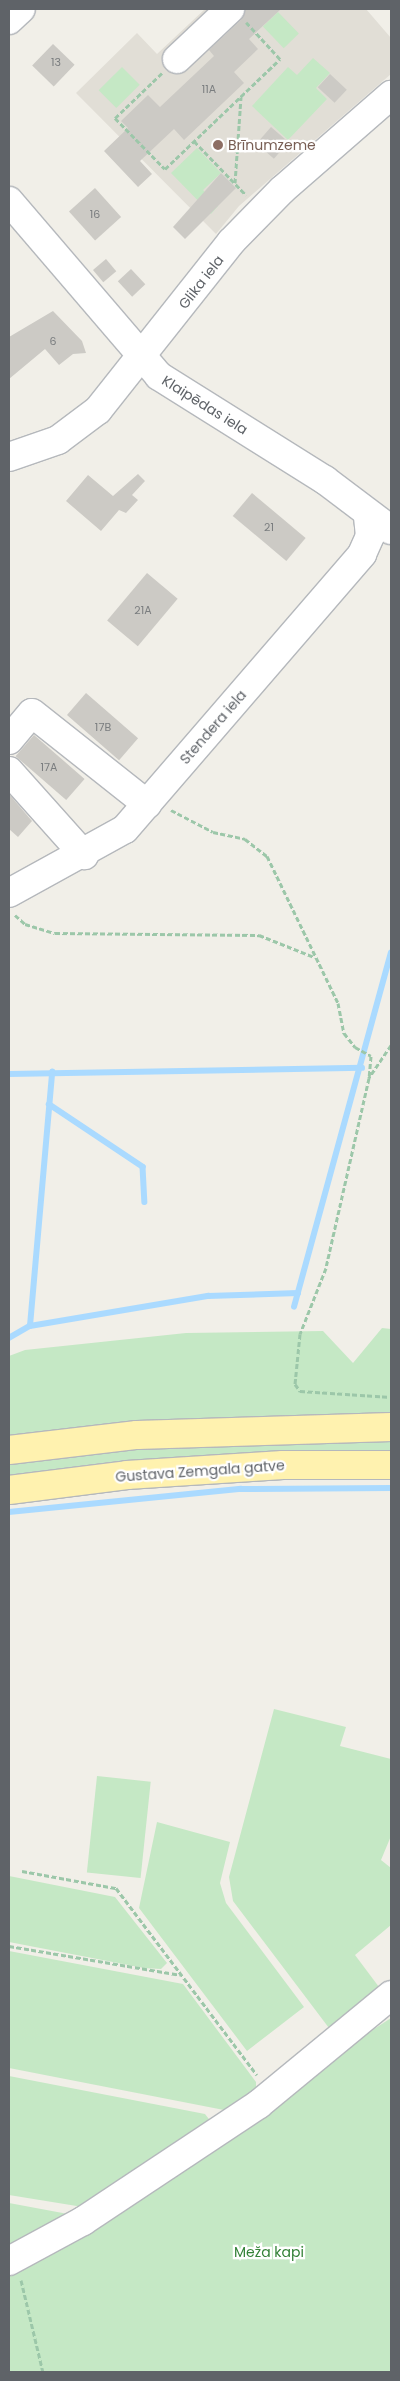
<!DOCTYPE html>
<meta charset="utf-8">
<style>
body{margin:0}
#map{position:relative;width:400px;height:2381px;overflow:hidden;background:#f1efe8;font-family:Poppins,sans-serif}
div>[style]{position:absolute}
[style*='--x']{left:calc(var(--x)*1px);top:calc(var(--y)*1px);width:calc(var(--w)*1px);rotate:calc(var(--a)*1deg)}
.education>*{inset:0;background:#e1ded6}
.green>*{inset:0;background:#c5e8c5;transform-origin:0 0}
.stream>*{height:5.5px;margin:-2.75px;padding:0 2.75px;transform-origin:2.75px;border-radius:2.75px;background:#aadaff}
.building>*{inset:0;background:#cccac5;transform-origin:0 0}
.path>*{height:3px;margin-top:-1.5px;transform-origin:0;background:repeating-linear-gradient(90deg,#9cc7a9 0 5px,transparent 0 7.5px)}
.roads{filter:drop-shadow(1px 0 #b5b8bc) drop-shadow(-1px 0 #b5b8bc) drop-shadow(0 1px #b5b8bc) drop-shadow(0 -1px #b5b8bc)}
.minor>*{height:28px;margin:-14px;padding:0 14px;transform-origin:14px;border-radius:14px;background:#fff}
.major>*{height:28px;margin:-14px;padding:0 14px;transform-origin:14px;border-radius:14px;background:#fff2af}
.dots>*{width:14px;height:14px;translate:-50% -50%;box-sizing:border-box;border:2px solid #fff;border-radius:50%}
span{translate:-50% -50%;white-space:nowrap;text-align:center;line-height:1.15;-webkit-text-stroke:4.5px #fff;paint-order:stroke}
.number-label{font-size:11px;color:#7a7d7f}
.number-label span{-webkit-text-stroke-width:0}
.education-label{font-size:14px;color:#785e54}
.left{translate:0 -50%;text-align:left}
.street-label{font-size:14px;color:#5f6368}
.park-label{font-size:14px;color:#348238}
.frame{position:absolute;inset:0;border:10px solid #5f6368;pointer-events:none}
</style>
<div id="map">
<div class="education">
<i style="clip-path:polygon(205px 9px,366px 9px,391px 38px,391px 74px,239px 206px,216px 234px,76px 93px,137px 33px,157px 54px)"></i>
</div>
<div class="green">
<i style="left:278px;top:12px;width:30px;height:21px;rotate:46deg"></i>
<i style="clip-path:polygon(313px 58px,330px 73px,316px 88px,327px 99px,288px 140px,252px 106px,288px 67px,297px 75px)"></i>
<i style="left:122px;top:67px;width:25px;height:33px;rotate:45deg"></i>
<i style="clip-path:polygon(197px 148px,221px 173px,203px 190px,218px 206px,211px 214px,171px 173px)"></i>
<i style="clip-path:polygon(382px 1328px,391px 1329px,391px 1413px,151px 1420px,9px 1437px,9px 1356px,25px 1350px,186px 1333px,323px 1331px,353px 1363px)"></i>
<i style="clip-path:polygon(391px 1437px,391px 1450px,205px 1455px,9px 1476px,9px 1462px,204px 1442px)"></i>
<i style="clip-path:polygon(274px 1709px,346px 1727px,340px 1746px,391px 1759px,391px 1836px,381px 1860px,391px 1868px,391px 1925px,355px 1955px,382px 1991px,332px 2032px,233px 1901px,229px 1877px)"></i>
<i style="left:97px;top:1776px;width:54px;height:97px;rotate:6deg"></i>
<i style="clip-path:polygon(157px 1822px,230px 1842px,220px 1883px,226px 1903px,304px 2007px,247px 2051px,139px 1908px)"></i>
<i style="clip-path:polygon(9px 1876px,115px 1897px,167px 1963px,161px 1969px,144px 1968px,9px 1942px)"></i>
<i style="clip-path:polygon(9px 1951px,183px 1984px,256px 2082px,256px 2090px,233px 2108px,224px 2110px,9px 2068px)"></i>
<i style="clip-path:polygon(391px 2018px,391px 2372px,9px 2372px,9px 2272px,80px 2240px,293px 2082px)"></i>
<i style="clip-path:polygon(9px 2076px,205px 2114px,212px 2123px,89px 2208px,9px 2195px)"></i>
<i style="clip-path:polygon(9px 2203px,68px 2214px,9px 2250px)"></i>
</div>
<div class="stream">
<i style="--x:9;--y:1074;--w:353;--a:-1"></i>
<i style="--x:49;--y:1104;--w:113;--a:33.8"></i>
<i style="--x:143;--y:1167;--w:35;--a:87"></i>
<i style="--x:294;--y:1307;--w:367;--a:-74.7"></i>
<i style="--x:30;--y:1326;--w:255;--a:-85"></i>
<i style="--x:9;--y:1338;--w:24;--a:-30"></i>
<i style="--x:30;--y:1326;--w:181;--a:-9.6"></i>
<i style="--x:208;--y:1296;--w:90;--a:-1.9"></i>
<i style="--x:9;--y:1512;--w:233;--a:-5.7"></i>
<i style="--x:241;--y:1489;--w:150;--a:-0.4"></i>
</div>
<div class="building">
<i style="clip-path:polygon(245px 9px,281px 9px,249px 39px,258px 49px,234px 72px,244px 83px,184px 140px,174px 129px,140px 161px,152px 174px,138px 187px,104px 151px,128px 128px,121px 121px,148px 95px,160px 107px,214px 56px,209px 50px,241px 20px)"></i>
<i style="left:53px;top:44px;width:30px;height:30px;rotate:44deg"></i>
<i style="left:330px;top:74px;width:23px;height:18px;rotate:43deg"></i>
<i style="left:271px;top:127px;width:23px;height:22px;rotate:41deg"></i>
<i style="clip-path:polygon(221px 173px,236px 188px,185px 239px,173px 227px)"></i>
<i style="left:95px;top:188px;width:39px;height:35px;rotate:48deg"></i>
<i style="left:106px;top:259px;width:16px;height:17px;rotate:50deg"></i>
<i style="left:131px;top:269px;width:21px;height:18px;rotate:47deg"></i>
<i style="clip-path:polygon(53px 311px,82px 341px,86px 353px,73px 354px,59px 365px,45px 349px,9px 379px,9px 337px)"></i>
<i style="clip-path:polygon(138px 474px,145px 481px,132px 495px,138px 500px,126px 513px,119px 510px,101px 531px,66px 501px,88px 475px,113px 496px)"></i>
<i style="left:252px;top:493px;width:70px;height:30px;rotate:40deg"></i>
<i style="left:147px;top:573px;width:40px;height:62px;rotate:40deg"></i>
<i style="left:86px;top:693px;width:69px;height:29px;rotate:41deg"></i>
<i style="left:34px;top:735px;width:67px;height:28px;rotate:41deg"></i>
<i style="clip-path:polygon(9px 794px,32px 821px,18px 837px,9px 829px)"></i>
</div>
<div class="path">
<i style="--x:162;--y:73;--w:65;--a:136.2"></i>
<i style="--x:115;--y:118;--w:71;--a:45.6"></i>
<i style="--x:165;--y:169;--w:159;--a:-43.7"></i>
<i style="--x:280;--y:59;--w:50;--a:-132.6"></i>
<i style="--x:194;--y:141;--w:75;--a:46.1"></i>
<i style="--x:235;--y:183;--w:86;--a:-86"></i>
<i style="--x:171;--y:810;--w:47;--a:27.6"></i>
<i style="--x:213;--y:832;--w:33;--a:12"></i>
<i style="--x:245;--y:839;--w:28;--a:38"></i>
<i style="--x:267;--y:856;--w:163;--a:64.2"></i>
<i style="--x:338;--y:1003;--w:31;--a:79"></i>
<i style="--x:344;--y:1033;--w:18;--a:52"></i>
<i style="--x:355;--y:1047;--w:18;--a:29"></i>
<i style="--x:371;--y:1056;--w:22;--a:95"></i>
<i style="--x:15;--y:915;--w:13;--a:42"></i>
<i style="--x:25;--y:924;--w:31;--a:17"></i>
<i style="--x:55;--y:933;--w:204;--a:0.6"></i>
<i style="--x:259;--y:935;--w:59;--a:21.8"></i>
<i style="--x:391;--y:1045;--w:40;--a:124"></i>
<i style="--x:369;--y:1078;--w:195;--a:102.8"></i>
<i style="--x:326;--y:1268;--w:71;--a:111.5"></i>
<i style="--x:300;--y:1334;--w:50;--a:95.7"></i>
<i style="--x:295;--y:1384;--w:9;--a:54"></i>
<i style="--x:300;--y:1391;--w:91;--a:3.8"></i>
<i style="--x:22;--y:1871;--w:96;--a:10.3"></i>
<i style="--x:116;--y:1888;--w:234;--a:53"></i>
<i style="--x:9;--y:1946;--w:173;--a:9.6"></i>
<i style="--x:21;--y:2280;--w:95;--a:76.6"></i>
</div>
<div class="roads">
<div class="minor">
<i style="--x:9;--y:20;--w:16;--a:-43"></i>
<i style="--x:177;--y:59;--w:73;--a:-43.3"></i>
<i style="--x:9;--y:201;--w:230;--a:49.4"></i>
<i style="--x:159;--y:376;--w:196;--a:32.1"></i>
<i style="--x:325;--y:480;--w:83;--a:37.1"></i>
<i style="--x:9;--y:457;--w:52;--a:-19.1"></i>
<i style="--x:58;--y:440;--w:50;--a:-36.9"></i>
<i style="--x:98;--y:410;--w:214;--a:-51.6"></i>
<i style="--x:231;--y:242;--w:73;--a:-45.6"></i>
<i style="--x:282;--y:190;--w:145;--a:-41.1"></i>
<i style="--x:9;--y:740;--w:35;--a:-50"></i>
<i style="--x:32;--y:713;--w:147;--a:38.4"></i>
<i style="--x:9;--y:771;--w:113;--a:48.2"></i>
<i style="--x:9;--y:893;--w:132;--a:-28.9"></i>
<i style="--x:125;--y:829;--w:363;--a:-49.2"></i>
<i style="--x:362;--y:554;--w:20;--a:-66"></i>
<i style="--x:370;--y:536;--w:20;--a:-96"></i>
<i style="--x:9;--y:2261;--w:84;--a:-28.4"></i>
<i style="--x:83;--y:2221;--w:211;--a:-33.6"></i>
<i style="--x:259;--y:2104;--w:171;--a:-39.5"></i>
</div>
<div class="major">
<i style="--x:9;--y:1450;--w:129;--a:-6.7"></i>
<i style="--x:137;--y:1435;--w:254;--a:-1.8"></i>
<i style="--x:9;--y:1490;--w:119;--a:-7.2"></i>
<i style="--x:127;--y:1475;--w:156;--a:-3.7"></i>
<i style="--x:283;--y:1465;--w:108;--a:0"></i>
</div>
</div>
<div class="dots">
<i style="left:218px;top:145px;background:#8d6e63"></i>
</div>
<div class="number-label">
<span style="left:56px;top:62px">13</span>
<span style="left:209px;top:89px">11A</span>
<span style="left:95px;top:214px">16</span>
<span style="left:53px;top:341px">6</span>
<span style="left:269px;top:527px">21</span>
<span style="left:143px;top:610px">21A</span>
<span style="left:103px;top:727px">17B</span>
<span style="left:49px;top:767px">17A</span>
</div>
<div class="education-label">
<span class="left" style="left:228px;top:145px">Brīnumzeme</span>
</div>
<div class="street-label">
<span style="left:201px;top:282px;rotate:-52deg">Glika iela</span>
<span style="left:205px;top:405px;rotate:32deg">Klaipēdas iela</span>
<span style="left:213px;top:727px;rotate:-49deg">Stendera iela</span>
<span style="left:200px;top:1471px;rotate:-4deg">Gustava Zemgala gatve</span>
</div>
<div class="park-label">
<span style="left:269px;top:2252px">Meža kapi</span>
</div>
<div class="frame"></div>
</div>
